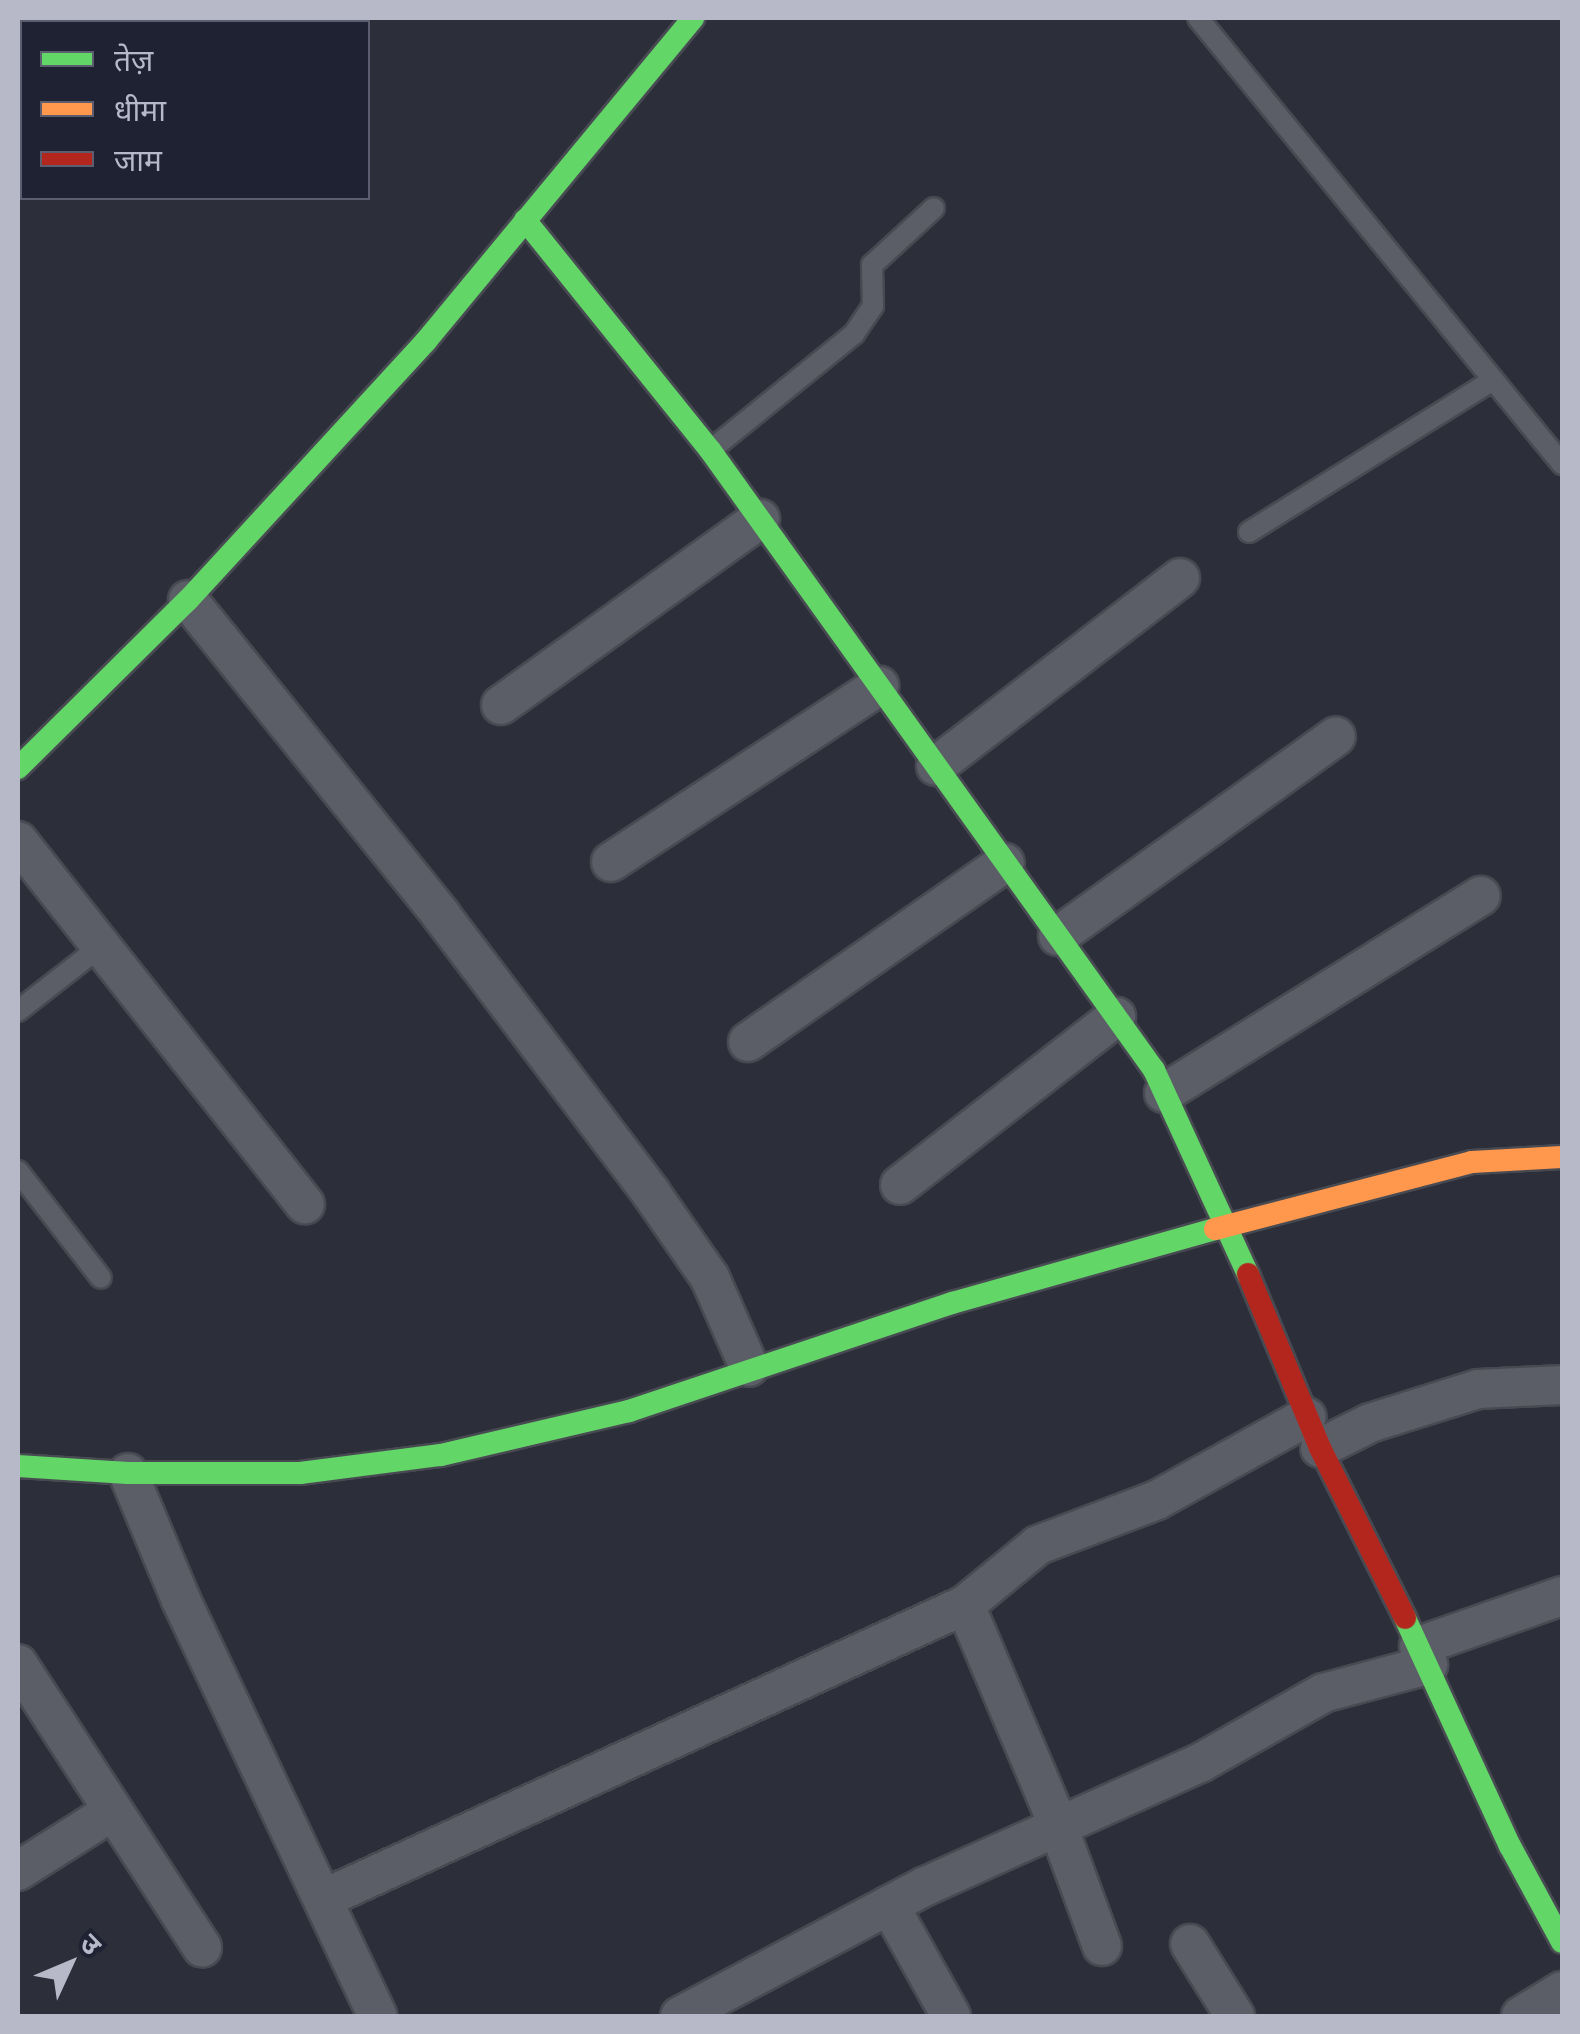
<!DOCTYPE html>
<meta charset="utf-8">
<style>
body{margin:0}
#map{position:relative;width:1580px;height:2034px;overflow:hidden;background:#2c2e39;font-family:"Noto Sans","Noto Sans Devanagari",sans-serif}
div>[style]{position:absolute}
[style*='--x']{left:calc(var(--x)*1px);top:calc(var(--y)*1px);width:calc(var(--w)*1px);rotate:calc(var(--a)*1deg)}
.roads{filter:drop-shadow(2px 0 #484a52) drop-shadow(-2px 0 #484a52) drop-shadow(0 2px #484a52) drop-shadow(0 -2px #484a52)}
.lane>*{height:20px;margin:-10px;padding:0 10px;transform-origin:10px;border-radius:10px;background:#5c5e67}
.street>*{height:38px;margin:-19px;padding:0 19px;transform-origin:19px;border-radius:19px;background:#5c5e67}
.fast>*{height:22px;margin:-11px;padding:0 11px;transform-origin:11px;border-radius:11px;background:#63d668}
.slow>*{height:22px;margin:-11px;padding:0 11px;transform-origin:11px;border-radius:11px;background:#ff974d}
.jam>*{height:22px;margin:-11px;padding:0 11px;transform-origin:11px;border-radius:11px;background:#b3261e}
span{translate:-50% -50%;white-space:nowrap;text-align:center;line-height:1.15;-webkit-text-stroke:10px #1f2233;paint-order:stroke}
.frame{position:absolute;inset:0;border:20px solid #b7b9c9;pointer-events:none}
.legend{position:absolute;left:20px;top:20px;width:350px;height:180px;box-sizing:border-box;background:#1f2233;border:2px solid #5c5e6f;margin:0;padding:12px 18px;list-style:none;font-size:30px;color:#b7b9c9}
.legend li{display:flex;align-items:center;gap:20px;height:50px}
.legend b{width:50px;border:2px solid #5c5e6f}
.north{position:absolute;left:20px;top:1914px;width:100px;height:100px;-webkit-text-stroke:8px #1f2233;paint-order:stroke;rotate:46deg;font-size:28px;font-weight:700;line-height:40px;text-align:center;color:#b7b9c9}
.north::after{content:'';display:block;margin:auto;width:35px;height:45px;background:#b7b9c9;clip-path:polygon(50% 0,100% 100%,50% 72%,0 100%)}
</style>
<div id="map">
<div class="roads">
<div class="lane">
<i style="--x:1198;--y:18;--w:576;--a:50.78"></i>
<i style="--x:712;--y:449;--w:183;--a:-39"></i>
<i style="--x:854;--y:334;--w:34;--a:-56"></i>
<i style="--x:873;--y:306;--w:41;--a:-91.4"></i>
<i style="--x:872;--y:265;--w:84;--a:-42.6"></i>
<i style="--x:1249;--y:532;--w:287;--a:-31.9"></i>
<i style="--x:18;--y:1011;--w:105;--a:-38.1"></i>
<i style="--x:18;--y:1171;--w:135;--a:52.2"></i>
</div>
<div class="street">
<i style="--x:188;--y:600;--w:404;--a:51.2"></i>
<i style="--x:441;--y:915;--w:348;--a:52.9"></i>
<i style="--x:651;--y:1193;--w:103;--a:55.2"></i>
<i style="--x:710;--y:1278;--w:97;--a:66.3"></i>
<i style="--x:501;--y:705;--w:319;--a:-35.7"></i>
<i style="--x:936;--y:766;--w:308;--a:-37.6"></i>
<i style="--x:18;--y:841;--w:463;--a:51.7"></i>
<i style="--x:611;--y:862;--w:321;--a:-33.3"></i>
<i style="--x:1058;--y:936;--w:342;--a:-35.7"></i>
<i style="--x:748;--y:1042;--w:313;--a:-34.9"></i>
<i style="--x:1164;--y:1093;--w:373;--a:-31.9"></i>
<i style="--x:900;--y:1185;--w:274;--a:-37.9"></i>
<i style="--x:1320;--y:1448;--w:56;--a:-26.6"></i>
<i style="--x:1370;--y:1423;--w:113;--a:-17.5"></i>
<i style="--x:1478;--y:1389;--w:84;--a:-2.7"></i>
<i style="--x:128;--y:1473;--w:138;--a:67.3"></i>
<i style="--x:181;--y:1600;--w:460;--a:64.7"></i>
<i style="--x:1419;--y:1646;--w:151;--a:-19.3"></i>
<i style="--x:18;--y:1664;--w:338;--a:57"></i>
<i style="--x:18;--y:1871;--w:112;--a:-32.3"></i>
<i style="--x:323;--y:1899;--w:706;--a:-24.61"></i>
<i style="--x:889;--y:1905;--w:127;--a:60.8"></i>
<i style="--x:1190;--y:1944;--w:85;--a:58"></i>
<i style="--x:1102;--y:1946;--w:145;--a:-110.2"></i>
<i style="--x:1052;--y:1810;--w:223;--a:-113"></i>
<i style="--x:965;--y:1605;--w:94;--a:-39.4"></i>
<i style="--x:1038;--y:1545;--w:127;--a:-20.7"></i>
<i style="--x:1157;--y:1500;--w:171;--a:-29"></i>
<i style="--x:680;--y:2016;--w:278;--a:-27.9"></i>
<i style="--x:926;--y:1886;--w:300;--a:-24.2"></i>
<i style="--x:1200;--y:1763;--w:142;--a:-29.6"></i>
<i style="--x:1323;--y:1693;--w:109;--a:-14.9"></i>
<i style="--x:1521;--y:2016;--w:48;--a:-31.4"></i>
</div>
<div class="fast">
<i style="--x:525;--y:220;--w:295;--a:51.2"></i>
<i style="--x:710;--y:450;--w:763;--a:54.39"></i>
<i style="--x:1154;--y:1070;--w:225;--a:65.3"></i>
<i style="--x:18;--y:768;--w:239;--a:-44.7"></i>
<i style="--x:188;--y:600;--w:352;--a:-47.4"></i>
<i style="--x:426;--y:341;--w:419;--a:-50.4"></i>
<i style="--x:18;--y:1466;--w:110;--a:3.6"></i>
<i style="--x:128;--y:1473;--w:172;--a:0"></i>
<i style="--x:300;--y:1473;--w:142;--a:-7.3"></i>
<i style="--x:441;--y:1455;--w:193;--a:-13.2"></i>
<i style="--x:629;--y:1411;--w:341;--a:-18.5"></i>
<i style="--x:952;--y:1303;--w:273;--a:-15.7"></i>
<i style="--x:1405;--y:1618;--w:251;--a:65.3"></i>
<i style="--x:1510;--y:1846;--w:109;--a:61.6"></i>
</div>
<div class="slow">
<i style="--x:1215;--y:1229;--w:266;--a:-14.6"></i>
<i style="--x:1472;--y:1162;--w:90;--a:-3.2"></i>
</div>
<div class="jam">
<i style="--x:1248;--y:1274;--w:188;--a:67.5"></i>
<i style="--x:1320;--y:1448;--w:190;--a:63.4"></i>
</div>
</div>
<div class="frame"></div>
<ul class="legend">
<li><b style="height:12px;background:#63d668"></b>तेज़</li>
<li><b style="height:12px;background:#ff974d"></b>धीमा</li>
<li><b style="height:12px;background:#b3261e"></b>जाम</li>
</ul>
<div class="north">उ</div>
</div>
